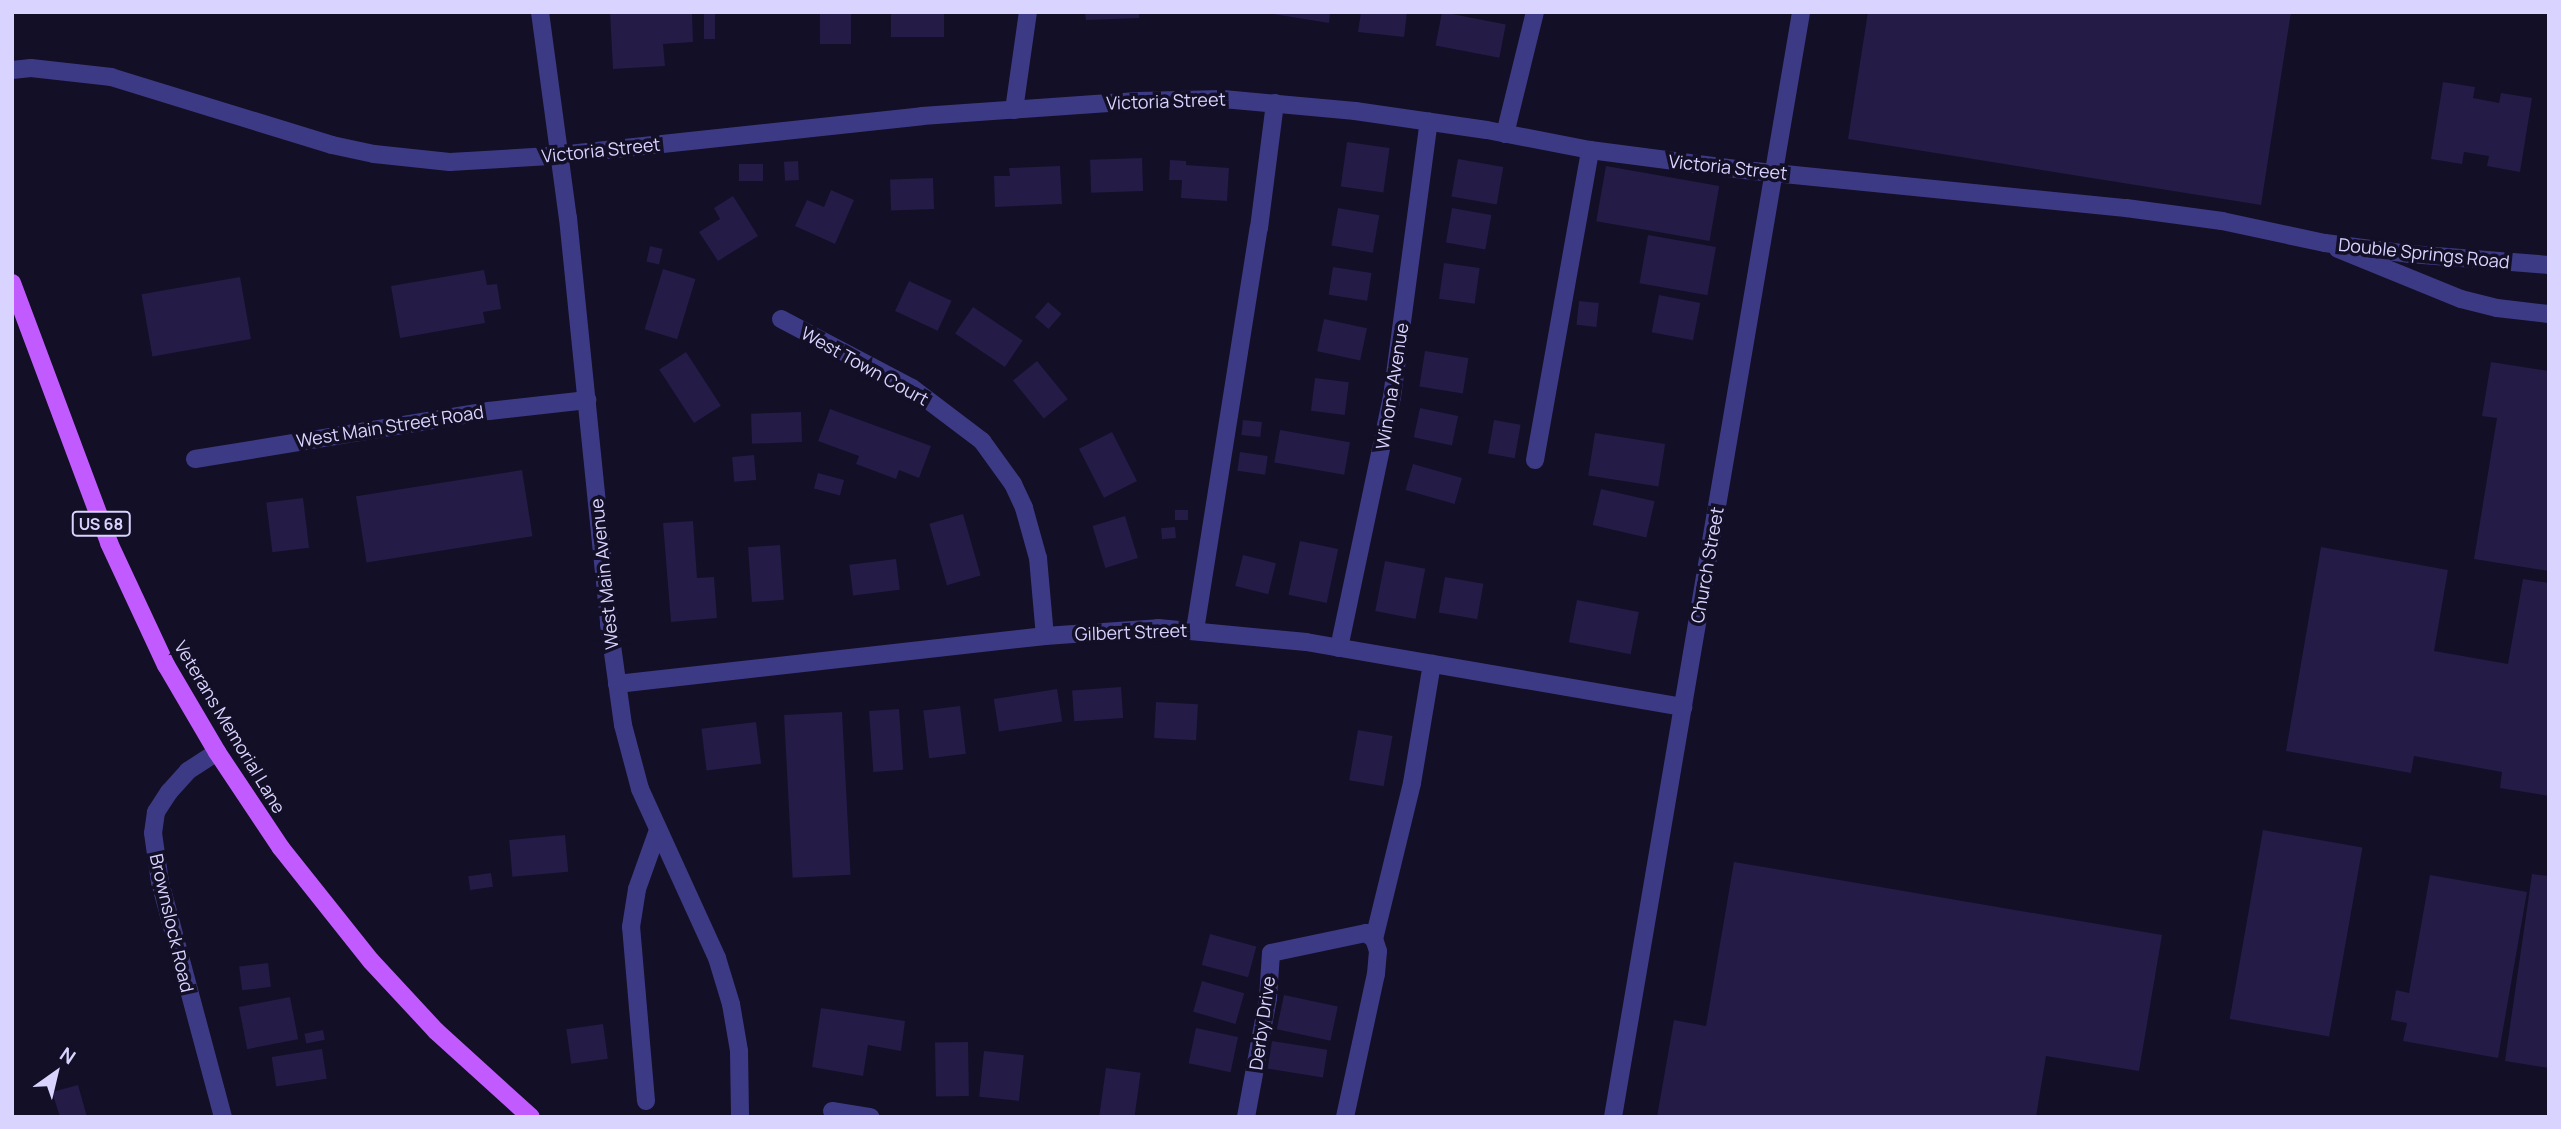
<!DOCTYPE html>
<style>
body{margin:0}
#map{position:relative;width:2561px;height:1129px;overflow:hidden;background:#130f26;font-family:Manrope,sans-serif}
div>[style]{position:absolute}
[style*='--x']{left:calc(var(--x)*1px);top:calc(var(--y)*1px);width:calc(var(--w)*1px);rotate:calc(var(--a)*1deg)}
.building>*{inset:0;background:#241b47;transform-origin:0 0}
.street>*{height:18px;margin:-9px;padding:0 9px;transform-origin:9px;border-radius:9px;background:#3d3a85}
.primary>*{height:18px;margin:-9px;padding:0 9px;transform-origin:9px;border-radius:9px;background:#c25bff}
span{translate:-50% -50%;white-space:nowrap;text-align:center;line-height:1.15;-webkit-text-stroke:7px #130f26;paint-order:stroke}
.shield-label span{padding:2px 5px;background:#130f26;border:2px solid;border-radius:5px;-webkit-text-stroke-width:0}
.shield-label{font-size:16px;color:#d9d4ff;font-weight:700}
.street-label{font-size:18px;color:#d9d4ff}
.frame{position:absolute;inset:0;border:14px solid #d9d4ff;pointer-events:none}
.north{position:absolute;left:21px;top:1038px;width:70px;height:70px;-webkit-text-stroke:5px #130f26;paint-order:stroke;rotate:34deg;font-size:19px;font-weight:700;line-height:28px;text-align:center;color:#d9d4ff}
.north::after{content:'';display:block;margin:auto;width:24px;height:32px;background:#d9d4ff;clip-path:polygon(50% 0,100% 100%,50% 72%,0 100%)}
</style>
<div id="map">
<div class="building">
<i style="clip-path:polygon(610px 12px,692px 12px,693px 42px,663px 44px,665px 66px,613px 69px)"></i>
<i style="left:704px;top:12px;width:11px;height:27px"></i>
<i style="left:820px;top:12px;width:31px;height:32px"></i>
<i style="left:891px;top:12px;width:53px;height:25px"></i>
<i style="clip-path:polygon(1085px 12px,1139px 12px,1139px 18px,1086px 20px)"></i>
<i style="clip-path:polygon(1261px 12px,1330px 12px,1329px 23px)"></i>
<i style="clip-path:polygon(1361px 12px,1407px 12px,1404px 37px,1358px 32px)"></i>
<i style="left:1442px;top:12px;width:65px;height:34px;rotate:11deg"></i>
<i style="clip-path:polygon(1868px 12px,2291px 12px,2261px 205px,1848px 139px)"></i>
<i style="clip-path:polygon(2443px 82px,2475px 87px,2473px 98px,2499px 103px,2501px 93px,2532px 98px,2520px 172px,2487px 166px,2489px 156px,2464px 152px,2462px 164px,2431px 159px)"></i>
<i style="left:1347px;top:142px;width:43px;height:45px;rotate:8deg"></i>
<i style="left:1142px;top:158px;width:33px;height:52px;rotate:88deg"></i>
<i style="left:1458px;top:159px;width:46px;height:38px;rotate:10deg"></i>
<i style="clip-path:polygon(1170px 160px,1186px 161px,1186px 165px,1229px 168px,1227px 201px,1181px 198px,1182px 180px,1169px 180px)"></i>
<i style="left:798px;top:161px;width:19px;height:14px;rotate:87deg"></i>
<i style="left:739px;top:164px;width:24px;height:17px"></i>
<i style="clip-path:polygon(1060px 166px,1062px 204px,995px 207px,994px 176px,1010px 176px,1009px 168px)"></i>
<i style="left:1606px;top:166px;width:115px;height:56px;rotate:10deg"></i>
<i style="left:933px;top:178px;width:31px;height:43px;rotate:88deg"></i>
<i style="clip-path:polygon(831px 190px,854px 200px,835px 244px,795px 226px,807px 200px,824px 207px)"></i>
<i style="clip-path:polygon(733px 196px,758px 236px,718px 261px,699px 232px,720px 219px,714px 208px)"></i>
<i style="left:1338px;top:208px;width:42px;height:38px;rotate:10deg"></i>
<i style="left:1452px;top:208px;width:40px;height:35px;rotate:10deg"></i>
<i style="left:1648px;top:235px;width:69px;height:49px;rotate:10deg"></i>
<i style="left:650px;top:246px;width:13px;height:16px;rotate:13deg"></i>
<i style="left:1444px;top:263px;width:36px;height:36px;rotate:8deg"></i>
<i style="left:1333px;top:267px;width:39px;height:28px;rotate:9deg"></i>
<i style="left:663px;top:269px;width:34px;height:63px;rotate:17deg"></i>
<i style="clip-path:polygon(484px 270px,487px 285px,497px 284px,501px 309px,483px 312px,485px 323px,400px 338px,391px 286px)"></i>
<i style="left:240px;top:277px;width:63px;height:100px;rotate:80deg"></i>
<i style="left:909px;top:281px;width:47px;height:33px;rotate:25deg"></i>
<i style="left:1659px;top:295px;width:42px;height:38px;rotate:11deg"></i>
<i style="left:1579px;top:301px;width:20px;height:24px;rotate:6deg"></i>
<i style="left:1048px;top:302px;width:18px;height:20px;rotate:41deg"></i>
<i style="left:973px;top:307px;width:60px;height:32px;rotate:34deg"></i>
<i style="left:1324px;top:319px;width:44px;height:33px;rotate:12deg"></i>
<i style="left:1425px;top:351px;width:44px;height:36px;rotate:9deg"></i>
<i style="left:686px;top:352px;width:64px;height:32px;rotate:57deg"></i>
<i style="left:1037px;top:361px;width:49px;height:31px;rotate:51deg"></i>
<i style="clip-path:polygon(2491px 362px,2549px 371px,2549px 571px,2474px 559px,2497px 418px,2482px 416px)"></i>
<i style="left:1315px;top:378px;width:34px;height:33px;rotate:7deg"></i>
<i style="left:1420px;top:408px;width:39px;height:30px;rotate:12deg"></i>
<i style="clip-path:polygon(830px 409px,931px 446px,919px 478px,899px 470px,896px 479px,856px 464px,859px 456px,818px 441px)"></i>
<i style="left:801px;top:412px;width:30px;height:50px;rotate:88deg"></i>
<i style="left:1243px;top:420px;width:19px;height:15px;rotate:6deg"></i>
<i style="left:1494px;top:420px;width:27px;height:34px;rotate:10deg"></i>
<i style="left:1280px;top:430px;width:71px;height:33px;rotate:10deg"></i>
<i style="left:1112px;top:432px;width:55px;height:37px;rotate:63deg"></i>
<i style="left:1595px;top:433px;width:71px;height:43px;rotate:9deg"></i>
<i style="left:1240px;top:452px;width:28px;height:19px;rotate:8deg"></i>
<i style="left:754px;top:455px;width:25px;height:22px;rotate:85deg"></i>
<i style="left:1413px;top:464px;width:51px;height:27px;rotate:16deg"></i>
<i style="left:522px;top:470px;width:67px;height:168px;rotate:81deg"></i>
<i style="left:818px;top:473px;width:27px;height:16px;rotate:15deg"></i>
<i style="left:1601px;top:489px;width:55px;height:37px;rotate:13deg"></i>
<i style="left:303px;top:498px;width:50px;height:37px;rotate:83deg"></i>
<i style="left:1175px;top:510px;width:13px;height:10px"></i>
<i style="left:963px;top:514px;width:64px;height:35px;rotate:74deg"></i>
<i style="left:1125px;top:516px;width:44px;height:34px;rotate:73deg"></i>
<i style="clip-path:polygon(693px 521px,697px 578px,714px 577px,717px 618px,671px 622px,663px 523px)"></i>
<i style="left:1175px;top:527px;width:11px;height:14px;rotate:85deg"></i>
<i style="left:1300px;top:541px;width:39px;height:55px;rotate:12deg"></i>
<i style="left:780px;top:545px;width:55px;height:32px;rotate:86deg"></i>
<i style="clip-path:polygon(2321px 547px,2448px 570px,2434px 651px,2508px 664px,2523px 579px,2549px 583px,2549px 796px,2500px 788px,2502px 772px,2414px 756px,2411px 773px,2286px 751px)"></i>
<i style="left:1243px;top:555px;width:34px;height:32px;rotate:14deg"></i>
<i style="left:896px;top:559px;width:31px;height:47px;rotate:83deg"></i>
<i style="left:1385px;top:561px;width:41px;height:51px;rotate:11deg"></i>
<i style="left:1445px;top:577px;width:39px;height:36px;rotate:10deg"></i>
<i style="left:1577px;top:600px;width:63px;height:43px;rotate:11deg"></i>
<i style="left:1121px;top:687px;width:31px;height:49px;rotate:86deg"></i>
<i style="left:1057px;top:689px;width:33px;height:64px;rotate:81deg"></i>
<i style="left:1156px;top:702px;width:42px;height:36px;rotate:3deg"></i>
<i style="left:960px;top:706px;width:48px;height:37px;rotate:83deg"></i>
<i style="left:899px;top:709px;width:61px;height:30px;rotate:86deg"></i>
<i style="left:842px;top:712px;width:163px;height:58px;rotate:87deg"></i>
<i style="left:756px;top:722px;width:42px;height:55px;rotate:83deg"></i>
<i style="left:1358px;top:730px;width:35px;height:51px;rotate:10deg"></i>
<i style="left:2263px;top:830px;width:101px;height:192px;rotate:10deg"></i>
<i style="left:565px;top:835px;width:37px;height:56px;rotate:85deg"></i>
<i style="clip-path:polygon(1734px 862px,2162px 935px,2139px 1071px,2046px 1056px,2036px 1117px,1657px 1117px,1674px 1020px,1706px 1026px)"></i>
<i style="left:491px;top:873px;width:14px;height:23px;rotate:82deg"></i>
<i style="clip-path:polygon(2532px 874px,2549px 876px,2549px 1068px,2505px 1061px)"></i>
<i style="clip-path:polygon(2430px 875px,2527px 892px,2498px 1058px,2403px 1041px,2407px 1023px,2391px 1020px,2396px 990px,2409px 993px)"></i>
<i style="left:1210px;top:934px;width:48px;height:32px;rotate:15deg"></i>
<i style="left:268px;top:963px;width:24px;height:29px;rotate:83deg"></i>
<i style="left:1202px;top:981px;width:44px;height:32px;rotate:16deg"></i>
<i style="left:1284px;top:995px;width:55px;height:35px;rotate:12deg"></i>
<i style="left:290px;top:997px;width:43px;height:52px;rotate:79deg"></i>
<i style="clip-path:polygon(821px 1008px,905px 1021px,901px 1051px,868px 1045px,863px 1076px,812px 1067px)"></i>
<i style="left:603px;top:1024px;width:35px;height:37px;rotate:82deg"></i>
<i style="left:1196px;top:1028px;width:43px;height:36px;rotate:12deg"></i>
<i style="left:323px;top:1030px;width:10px;height:19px;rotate:79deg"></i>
<i style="left:1272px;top:1041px;width:56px;height:28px;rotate:9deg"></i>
<i style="left:968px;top:1042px;width:54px;height:33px;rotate:89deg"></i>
<i style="left:322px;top:1049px;width:30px;height:51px;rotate:81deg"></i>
<i style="left:984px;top:1051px;width:40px;height:46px;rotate:6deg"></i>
<i style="left:1106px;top:1068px;width:35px;height:48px;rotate:8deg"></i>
<i style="clip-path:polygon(78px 1085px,87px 1117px,60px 1117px,52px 1092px)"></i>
</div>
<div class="street">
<i style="--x:540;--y:12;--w:208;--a:82.3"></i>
<i style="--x:568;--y:218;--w:408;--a:84.2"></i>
<i style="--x:609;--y:624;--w:102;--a:82.1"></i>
<i style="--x:623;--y:725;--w:66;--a:75.1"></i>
<i style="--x:640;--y:789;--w:186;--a:65.5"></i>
<i style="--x:717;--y:958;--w:48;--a:73.1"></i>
<i style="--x:731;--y:1004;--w:48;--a:80.3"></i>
<i style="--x:739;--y:1051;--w:66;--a:89.1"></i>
<i style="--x:12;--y:70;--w:19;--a:-6"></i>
<i style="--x:31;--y:68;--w:81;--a:6.4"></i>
<i style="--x:111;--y:77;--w:231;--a:17.1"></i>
<i style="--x:332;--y:145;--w:43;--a:12.1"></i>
<i style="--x:374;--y:154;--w:76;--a:6"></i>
<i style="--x:450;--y:162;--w:100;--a:-3.4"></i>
<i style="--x:550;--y:156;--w:374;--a:-6.1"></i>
<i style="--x:922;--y:116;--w:216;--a:-4"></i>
<i style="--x:1137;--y:101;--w:86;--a:-1.3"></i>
<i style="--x:1223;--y:99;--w:133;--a:5.2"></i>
<i style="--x:1355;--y:111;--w:133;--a:8.2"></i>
<i style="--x:1487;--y:130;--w:105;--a:11"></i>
<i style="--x:1590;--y:150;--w:155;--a:7.4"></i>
<i style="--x:1744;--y:170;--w:384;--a:5.7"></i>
<i style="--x:2126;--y:208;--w:97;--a:7.7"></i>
<i style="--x:2222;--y:221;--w:105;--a:12.1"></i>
<i style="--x:2325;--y:243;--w:86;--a:7.4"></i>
<i style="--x:2410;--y:254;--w:139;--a:4.5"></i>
<i style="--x:1014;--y:110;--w:99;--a:-81.9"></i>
<i style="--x:1505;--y:134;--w:126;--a:-76.2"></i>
<i style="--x:2338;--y:249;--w:133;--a:22.1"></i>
<i style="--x:2461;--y:299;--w:37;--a:14"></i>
<i style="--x:2497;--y:308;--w:52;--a:6.6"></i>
<i style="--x:781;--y:319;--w:148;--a:27.8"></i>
<i style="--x:912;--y:388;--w:88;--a:37.1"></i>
<i style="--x:982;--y:441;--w:53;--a:54.2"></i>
<i style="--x:1013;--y:484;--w:26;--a:65"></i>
<i style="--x:1024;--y:508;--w:52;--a:74.4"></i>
<i style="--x:1038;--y:558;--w:78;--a:84.9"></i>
<i style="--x:195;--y:459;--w:298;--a:-9.3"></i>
<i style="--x:489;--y:411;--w:99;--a:-6.4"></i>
<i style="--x:1535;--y:460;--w:315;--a:-79.9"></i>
<i style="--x:1195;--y:630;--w:407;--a:-81"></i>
<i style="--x:1259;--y:228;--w:126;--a:-82.7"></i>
<i style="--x:1339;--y:648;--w:257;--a:-78.1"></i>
<i style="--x:1392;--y:397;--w:278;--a:-82.4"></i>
<i style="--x:617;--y:684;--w:431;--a:-6.4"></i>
<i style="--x:1045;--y:636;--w:113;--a:-4"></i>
<i style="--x:1158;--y:628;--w:149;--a:5.4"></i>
<i style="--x:1306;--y:642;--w:383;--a:9.8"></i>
<i style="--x:217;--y:752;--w:35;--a:147"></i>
<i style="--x:188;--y:771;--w:28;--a:132"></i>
<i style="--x:169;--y:792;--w:24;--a:123"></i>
<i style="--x:156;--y:812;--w:21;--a:98"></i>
<i style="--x:153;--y:833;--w:49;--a:81.9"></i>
<i style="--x:160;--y:882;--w:243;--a:75"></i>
<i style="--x:646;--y:1101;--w:175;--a:-94.9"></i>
<i style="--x:631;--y:927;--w:38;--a:-81"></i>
<i style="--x:637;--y:889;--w:63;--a:-70.4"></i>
<i style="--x:832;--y:1111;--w:39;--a:9"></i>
<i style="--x:1246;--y:1117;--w:121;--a:-79.5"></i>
<i style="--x:1268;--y:998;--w:45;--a:-86.2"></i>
<i style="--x:1271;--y:953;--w:97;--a:-11.9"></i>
<i style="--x:1366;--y:933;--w:10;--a:37"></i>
<i style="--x:1345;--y:1117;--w:146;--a:-77.8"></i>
<i style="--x:1376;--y:974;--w:23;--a:-85"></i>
<i style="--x:1378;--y:951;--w:13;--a:-108"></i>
<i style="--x:1374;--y:939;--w:161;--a:-76.3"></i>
<i style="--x:1412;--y:783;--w:121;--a:-80.5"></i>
<i style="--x:1613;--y:1117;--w:1121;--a:-80.34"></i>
</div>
<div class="primary">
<i style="--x:12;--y:283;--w:278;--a:69.5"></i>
<i style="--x:109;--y:543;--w:135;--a:65"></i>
<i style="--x:166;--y:665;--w:101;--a:59.6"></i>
<i style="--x:217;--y:752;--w:115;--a:56.3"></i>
<i style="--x:281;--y:848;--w:144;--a:51.5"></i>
<i style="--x:371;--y:961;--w:96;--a:47.1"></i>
<i style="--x:436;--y:1031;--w:128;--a:42.2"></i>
</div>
<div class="shield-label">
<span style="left:101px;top:524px">US 68</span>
</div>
<div class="street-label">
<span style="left:1166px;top:101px;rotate:-2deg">Victoria Street</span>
<span style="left:601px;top:150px;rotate:-6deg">Victoria Street</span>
<span style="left:1728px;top:167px;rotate:6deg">Victoria Street</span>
<span style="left:2424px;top:253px;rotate:6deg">Double Springs Road</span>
<span style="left:865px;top:366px;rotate:29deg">West Town Court</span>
<span style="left:1392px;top:386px;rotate:-81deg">Winona Avenue</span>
<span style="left:390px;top:426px;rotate:-9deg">West Main Street Road</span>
<span style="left:1707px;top:565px;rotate:-80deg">Church Street</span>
<span style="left:604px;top:574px;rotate:-96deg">West Main Avenue</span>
<span style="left:1131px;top:632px;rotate:-2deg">Gilbert Street</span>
<span style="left:230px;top:727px;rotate:59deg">Veterans Memorial Lane</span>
<span style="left:172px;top:923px;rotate:77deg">Brownslock Road</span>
<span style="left:1262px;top:1023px;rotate:-82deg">Derby Drive</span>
</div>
<div class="frame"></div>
<div class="north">N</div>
</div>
